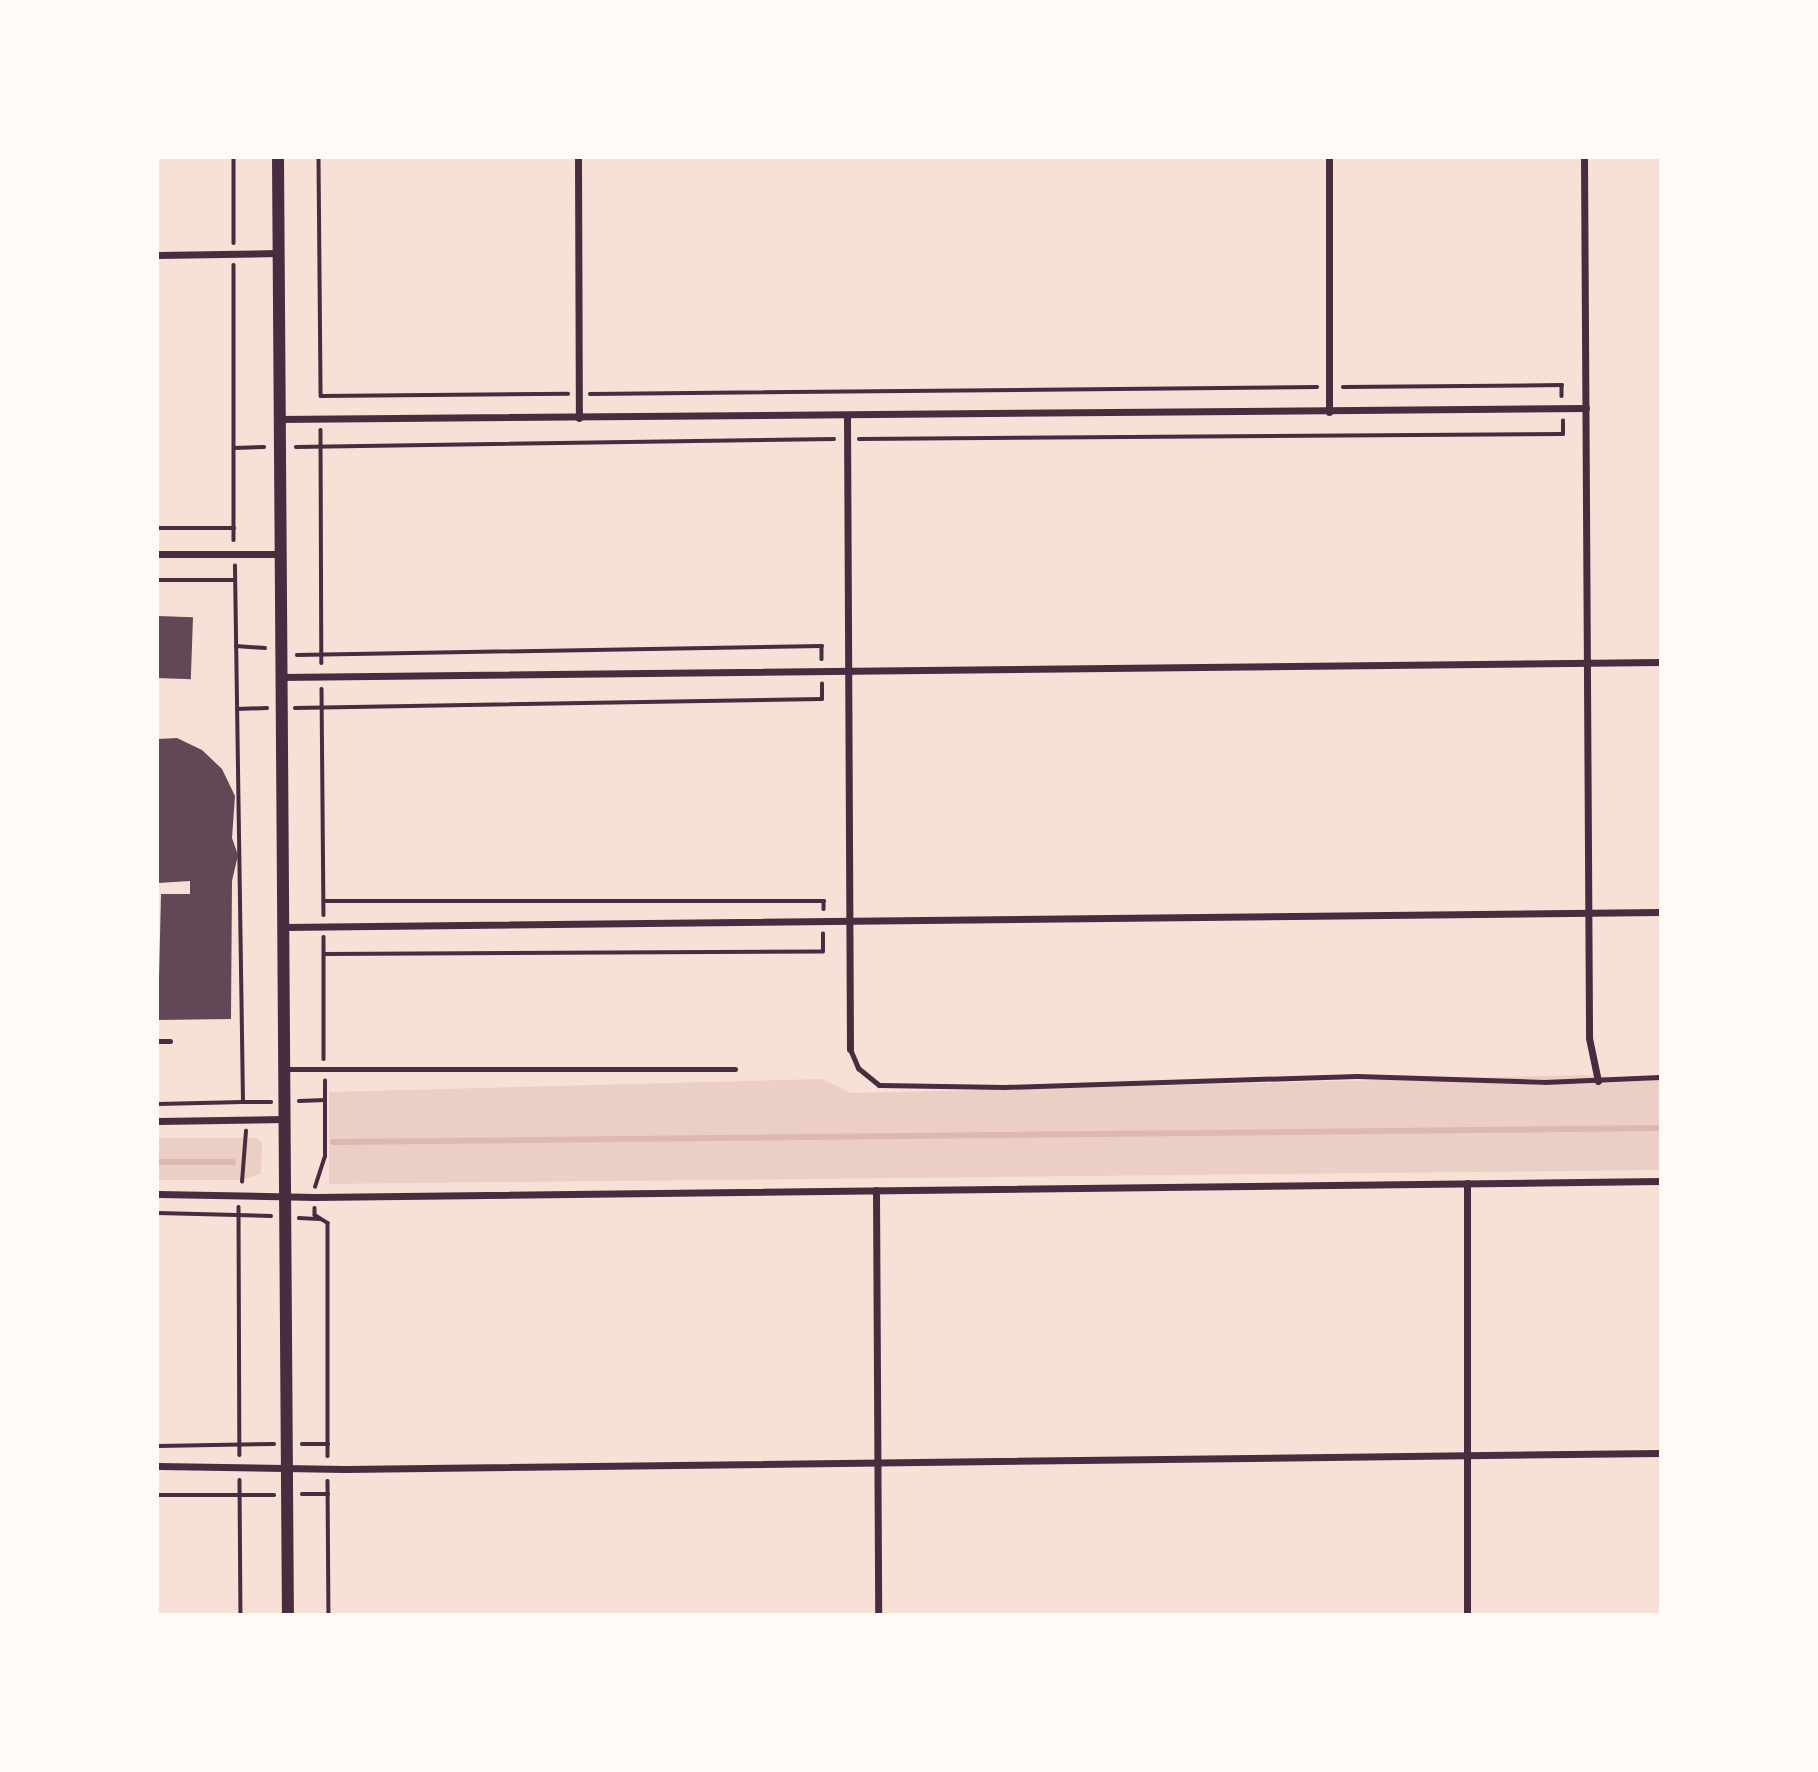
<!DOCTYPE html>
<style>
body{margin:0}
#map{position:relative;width:1818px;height:1772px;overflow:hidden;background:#f7e1d7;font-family:Ubuntu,sans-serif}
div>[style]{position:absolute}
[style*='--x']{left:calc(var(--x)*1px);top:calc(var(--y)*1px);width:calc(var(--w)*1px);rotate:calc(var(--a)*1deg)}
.green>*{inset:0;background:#ebcfc5}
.stream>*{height:6px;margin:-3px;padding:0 3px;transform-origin:3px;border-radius:3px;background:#dcb8b0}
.building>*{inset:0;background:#644757;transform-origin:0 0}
.path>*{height:3.5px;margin:-1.75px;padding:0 1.75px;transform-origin:1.75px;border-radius:1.75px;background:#4a2c40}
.service>*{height:5px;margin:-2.5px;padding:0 2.5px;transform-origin:2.5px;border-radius:2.5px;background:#4a2c40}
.minor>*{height:7px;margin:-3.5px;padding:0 3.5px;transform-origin:3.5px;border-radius:3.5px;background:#4a2c40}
.tertiary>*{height:12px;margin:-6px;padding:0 6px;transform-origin:6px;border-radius:6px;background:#4a2c40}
span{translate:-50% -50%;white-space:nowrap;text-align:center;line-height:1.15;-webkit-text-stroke:5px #fffaf5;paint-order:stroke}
.frame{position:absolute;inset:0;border:159px solid #fffaf5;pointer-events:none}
</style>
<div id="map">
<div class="green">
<i style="clip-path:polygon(1583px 1075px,1660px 1080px,1660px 1170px,329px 1184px,329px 1092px,822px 1079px,851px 1093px)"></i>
<i style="clip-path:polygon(158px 1138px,256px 1138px,262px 1142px,261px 1174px,240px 1180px,158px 1180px)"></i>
</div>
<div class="stream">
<i style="--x:333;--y:1142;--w:1327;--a:-0.6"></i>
<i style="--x:158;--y:1162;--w:75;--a:0"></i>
</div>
<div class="building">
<i style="left:158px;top:616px;width:35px;height:62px;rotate:2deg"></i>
<i style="clip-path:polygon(177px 738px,202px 750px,222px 769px,235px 796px,232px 838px,238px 855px,232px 881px,231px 1019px,158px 1020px,161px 894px,190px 894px,190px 881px,158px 883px,158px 739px)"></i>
</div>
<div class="path">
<i style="--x:234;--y:158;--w:85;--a:90"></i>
<i style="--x:319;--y:158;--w:238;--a:89.5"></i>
<i style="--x:321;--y:396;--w:247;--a:-0.5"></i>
<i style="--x:234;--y:265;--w:275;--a:90"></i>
<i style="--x:1343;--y:387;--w:219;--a:-0.5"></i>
<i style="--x:1562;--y:385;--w:11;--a:90"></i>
<i style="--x:590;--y:394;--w:727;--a:-0.55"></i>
<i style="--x:321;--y:430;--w:233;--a:89.8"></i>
<i style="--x:859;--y:439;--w:704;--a:-0.41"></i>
<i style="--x:1563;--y:434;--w:13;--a:-90"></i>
<i style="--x:296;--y:447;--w:538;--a:-0.85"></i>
<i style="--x:234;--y:448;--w:30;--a:-2"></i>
<i style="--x:158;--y:528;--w:76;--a:0"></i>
<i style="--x:158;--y:580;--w:77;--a:0"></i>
<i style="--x:236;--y:646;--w:29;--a:4"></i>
<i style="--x:297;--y:655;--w:525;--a:-0.98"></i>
<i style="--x:822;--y:646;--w:13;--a:90"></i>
<i style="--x:322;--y:689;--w:226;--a:89.5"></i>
<i style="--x:295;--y:708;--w:527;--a:-0.98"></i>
<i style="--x:822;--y:699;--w:15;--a:-90"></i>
<i style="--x:237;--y:709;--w:30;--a:-2"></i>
<i style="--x:324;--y:901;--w:500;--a:0"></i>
<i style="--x:824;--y:901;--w:8;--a:90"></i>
<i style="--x:324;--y:937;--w:122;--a:90"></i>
<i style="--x:324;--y:954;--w:499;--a:-0.3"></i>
<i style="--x:823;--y:951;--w:17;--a:-90"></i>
<i style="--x:299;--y:1101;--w:26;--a:-2"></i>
<i style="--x:244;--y:1102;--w:27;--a:0"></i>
<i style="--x:158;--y:1104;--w:85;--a:-1.3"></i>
<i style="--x:243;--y:1102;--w:536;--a:-90.86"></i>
<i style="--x:242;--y:1182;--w:51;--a:-85.5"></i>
<i style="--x:315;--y:1187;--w:32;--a:-72"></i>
<i style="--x:325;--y:1157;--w:76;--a:-90"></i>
<i style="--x:239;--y:1207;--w:248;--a:89.8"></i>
<i style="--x:315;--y:1208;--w:7;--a:90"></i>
<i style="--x:315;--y:1215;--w:15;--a:32"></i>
<i style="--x:328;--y:1223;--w:233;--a:90"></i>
<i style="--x:158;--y:1213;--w:113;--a:1.5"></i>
<i style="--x:299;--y:1218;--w:21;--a:3"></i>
<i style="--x:302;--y:1444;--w:26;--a:0"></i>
<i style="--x:158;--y:1446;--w:116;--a:-1"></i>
<i style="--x:240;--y:1480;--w:134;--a:89.6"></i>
<i style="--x:328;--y:1481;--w:133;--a:89.6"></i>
<i style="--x:302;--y:1494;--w:26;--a:0"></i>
<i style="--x:158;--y:1495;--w:116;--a:0"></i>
</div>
<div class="service">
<i style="--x:158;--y:1041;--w:12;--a:0"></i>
<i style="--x:850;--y:1049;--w:21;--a:67"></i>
<i style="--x:858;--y:1068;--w:27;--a:39"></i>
<i style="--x:879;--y:1085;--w:125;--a:0.9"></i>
<i style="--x:1004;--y:1087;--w:353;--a:-1.8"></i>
<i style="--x:1357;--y:1076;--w:187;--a:1.8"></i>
<i style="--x:1544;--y:1082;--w:116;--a:-2.5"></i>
<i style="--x:286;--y:1069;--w:449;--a:0"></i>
</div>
<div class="minor">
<i style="--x:578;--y:158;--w:260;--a:89.8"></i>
<i style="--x:1329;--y:158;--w:254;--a:90"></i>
<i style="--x:1584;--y:158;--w:880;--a:89.67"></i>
<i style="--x:1589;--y:1038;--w:44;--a:78.2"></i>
<i style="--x:158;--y:255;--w:121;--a:-0.9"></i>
<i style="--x:847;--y:415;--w:634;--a:89.73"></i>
<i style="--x:279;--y:419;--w:1307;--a:-0.48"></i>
<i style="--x:158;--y:554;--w:122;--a:0"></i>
<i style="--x:281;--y:677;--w:1379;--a:-0.62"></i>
<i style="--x:284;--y:927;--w:1376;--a:-0.62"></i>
<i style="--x:158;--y:1121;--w:127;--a:-0.9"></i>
<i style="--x:1467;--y:1183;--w:431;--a:90"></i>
<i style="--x:876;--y:1190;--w:424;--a:89.7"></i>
<i style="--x:158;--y:1194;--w:157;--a:1.1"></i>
<i style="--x:315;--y:1197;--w:1345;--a:-0.68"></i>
<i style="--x:158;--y:1466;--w:187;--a:0.9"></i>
<i style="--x:345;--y:1469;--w:1315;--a:-0.7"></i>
</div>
<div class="tertiary">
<i style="--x:278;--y:158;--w:1456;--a:89.61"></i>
</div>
<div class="frame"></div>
</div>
